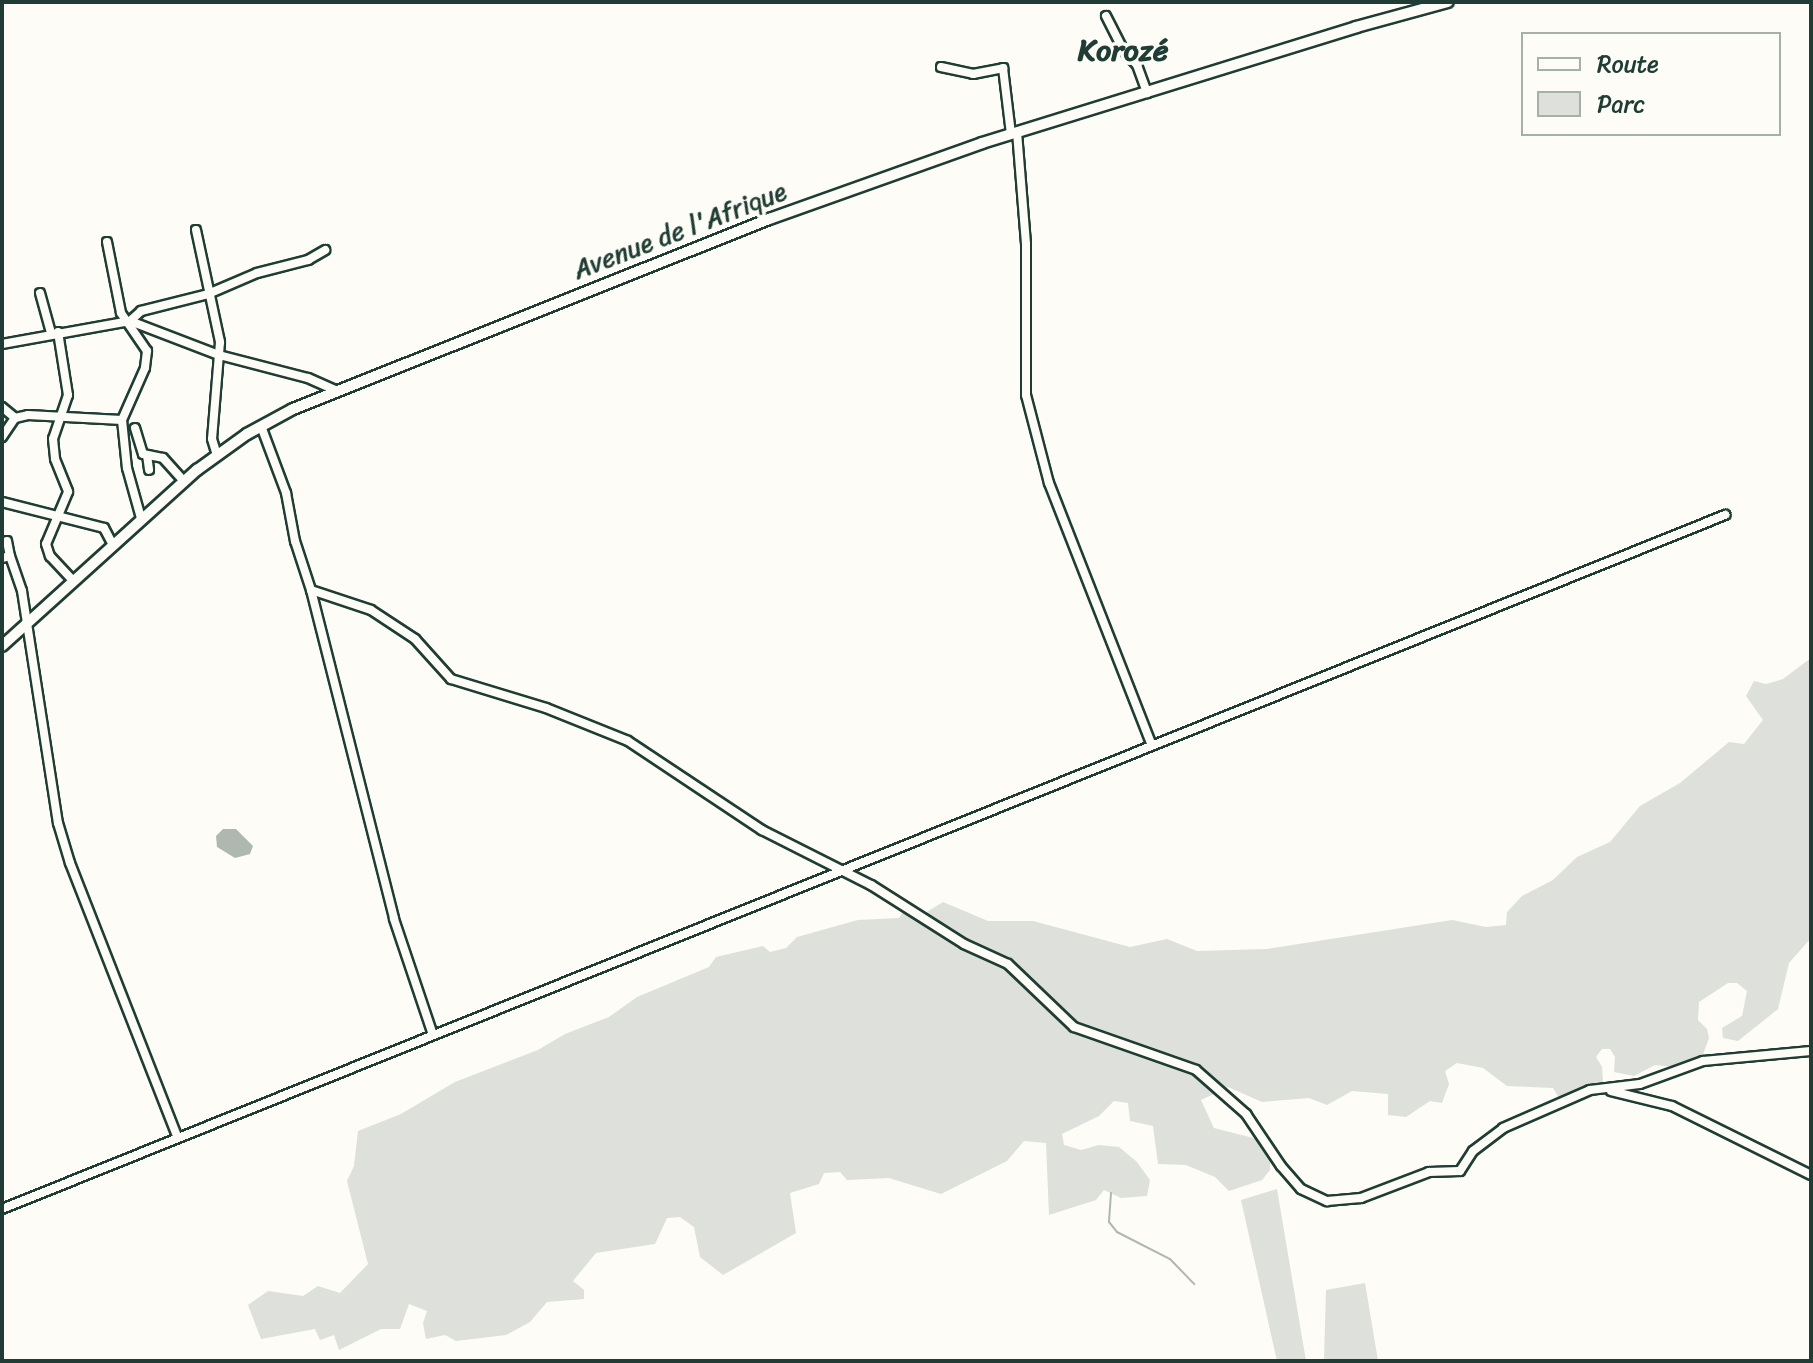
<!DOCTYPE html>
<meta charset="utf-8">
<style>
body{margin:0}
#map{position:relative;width:1813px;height:1363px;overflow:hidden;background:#fdfcf7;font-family:Sriracha,sans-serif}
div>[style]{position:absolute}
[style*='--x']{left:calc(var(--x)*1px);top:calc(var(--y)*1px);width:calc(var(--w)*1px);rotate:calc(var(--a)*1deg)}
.green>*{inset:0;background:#dde0db}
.water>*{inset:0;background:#aeb8b1}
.stream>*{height:2px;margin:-1px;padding:0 1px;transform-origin:1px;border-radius:1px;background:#aeb8b1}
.roads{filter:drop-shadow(2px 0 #1f3d34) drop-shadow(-2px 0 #1f3d34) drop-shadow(0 2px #1f3d34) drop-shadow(0 -2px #1f3d34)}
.minor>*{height:8px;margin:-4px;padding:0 4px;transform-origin:4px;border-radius:4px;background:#fdfcf7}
.major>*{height:10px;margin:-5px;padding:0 5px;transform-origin:5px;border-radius:5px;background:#fdfcf7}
span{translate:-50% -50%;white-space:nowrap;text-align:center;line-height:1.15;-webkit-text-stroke:7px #fdfcf7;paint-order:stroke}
.street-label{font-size:26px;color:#1f3d34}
.quarter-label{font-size:30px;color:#1f3d34;font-weight:700}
.frame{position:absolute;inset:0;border:4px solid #1f3d34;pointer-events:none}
.legend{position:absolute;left:1521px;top:32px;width:260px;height:104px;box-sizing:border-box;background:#fdfcf7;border:2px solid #a4b0a9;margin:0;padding:10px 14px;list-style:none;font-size:24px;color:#1f3d34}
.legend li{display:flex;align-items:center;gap:16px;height:40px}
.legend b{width:40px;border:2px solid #a4b0a9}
</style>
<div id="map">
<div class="green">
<i style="clip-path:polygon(1811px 658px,1811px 938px,1789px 963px,1778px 1009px,1738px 1041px,1723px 1038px,1722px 1028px,1742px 1016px,1747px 991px,1737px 983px,1728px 983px,1699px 1002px,1698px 1020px,1707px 1029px,1709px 1038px,1702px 1057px,1675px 1067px,1655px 1065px,1634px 1076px,1614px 1072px,1615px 1057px,1610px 1049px,1602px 1049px,1596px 1057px,1602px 1067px,1603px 1081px,1586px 1099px,1565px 1108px,1553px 1088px,1507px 1086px,1483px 1068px,1457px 1063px,1445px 1071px,1449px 1084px,1442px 1103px,1430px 1101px,1406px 1117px,1388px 1115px,1388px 1094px,1352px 1091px,1327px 1105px,1309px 1098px,1262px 1102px,1228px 1087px,1201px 1100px,1214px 1128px,1257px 1139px,1270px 1158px,1270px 1170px,1262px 1180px,1229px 1191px,1215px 1177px,1186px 1165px,1158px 1164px,1153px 1126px,1130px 1121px,1128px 1103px,1114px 1101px,1099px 1116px,1062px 1134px,1064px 1145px,1081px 1150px,1099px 1145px,1119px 1147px,1137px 1162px,1150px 1180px,1147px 1196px,1121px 1198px,1104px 1190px,1096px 1200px,1049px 1215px,1046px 1143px,1024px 1141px,1007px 1161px,941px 1194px,889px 1178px,847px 1180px,840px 1172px,824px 1173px,819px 1184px,790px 1193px,796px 1233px,723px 1275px,700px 1257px,694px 1227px,680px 1217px,667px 1218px,655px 1244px,596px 1253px,573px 1281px,584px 1290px,584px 1299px,547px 1302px,530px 1322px,506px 1335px,456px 1341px,445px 1335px,426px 1339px,423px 1323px,427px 1311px,409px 1304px,400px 1329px,381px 1329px,339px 1350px,334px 1335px,320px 1340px,315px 1329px,261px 1339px,248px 1305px,268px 1291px,303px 1296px,318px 1286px,340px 1293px,368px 1264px,347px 1181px,354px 1166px,358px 1131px,401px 1114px,455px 1082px,538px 1050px,565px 1034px,609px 1017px,637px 997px,709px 967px,716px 957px,763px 946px,770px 952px,786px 948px,797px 937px,858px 920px,899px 918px,908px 905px,925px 913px,943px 902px,988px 921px,1033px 921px,1130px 947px,1167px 939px,1197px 951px,1267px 949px,1452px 920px,1486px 927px,1506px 925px,1507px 912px,1522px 896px,1553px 880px,1577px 857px,1610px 842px,1640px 806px,1680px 783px,1729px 742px,1744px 744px,1763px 720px,1746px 696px,1754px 681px,1766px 684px,1783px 679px)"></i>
<i style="clip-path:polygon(1277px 1189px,1306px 1361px,1277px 1361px,1241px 1200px)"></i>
<i style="clip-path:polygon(1365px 1283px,1378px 1361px,1324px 1361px,1326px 1290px)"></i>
</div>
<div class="water">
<i style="clip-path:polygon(223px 829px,236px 829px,253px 846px,250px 854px,235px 858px,217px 847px,216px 836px)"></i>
</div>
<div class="stream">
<i style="--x:1111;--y:1193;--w:29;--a:94"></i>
<i style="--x:1109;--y:1222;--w:13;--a:51"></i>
<i style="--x:1117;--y:1232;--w:59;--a:27"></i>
<i style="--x:1170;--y:1259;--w:35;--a:46"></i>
</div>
<div class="roads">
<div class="minor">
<i style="--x:1106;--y:16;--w:38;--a:63"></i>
<i style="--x:1123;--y:50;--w:21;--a:47"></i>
<i style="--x:1137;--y:65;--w:30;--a:70"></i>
<i style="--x:941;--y:67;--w:33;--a:12"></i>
<i style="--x:973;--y:74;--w:31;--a:-11"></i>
<i style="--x:1003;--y:68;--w:66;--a:83.1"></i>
<i style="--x:1017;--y:132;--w:112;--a:85.4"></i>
<i style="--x:1026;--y:244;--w:151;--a:90"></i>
<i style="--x:1026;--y:395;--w:91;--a:75.4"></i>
<i style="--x:1049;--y:483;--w:282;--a:68.6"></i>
<i style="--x:196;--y:230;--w:115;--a:77.9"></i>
<i style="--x:220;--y:342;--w:97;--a:94.7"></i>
<i style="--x:212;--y:439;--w:17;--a:73"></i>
<i style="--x:107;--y:242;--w:72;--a:78.8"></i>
<i style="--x:121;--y:313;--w:46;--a:55.6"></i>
<i style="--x:147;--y:351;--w:17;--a:97"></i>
<i style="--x:145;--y:368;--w:57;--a:113.9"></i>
<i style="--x:122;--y:420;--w:48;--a:84.1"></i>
<i style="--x:127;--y:468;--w:52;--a:74.4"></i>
<i style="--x:40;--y:293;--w:41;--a:74.6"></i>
<i style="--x:130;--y:321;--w:15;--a:-42"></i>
<i style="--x:141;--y:311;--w:69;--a:-14.2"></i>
<i style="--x:208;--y:294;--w:53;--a:-23.2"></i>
<i style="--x:257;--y:273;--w:53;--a:-14.3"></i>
<i style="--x:308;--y:260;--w:20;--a:-30"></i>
<i style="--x:58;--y:332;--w:64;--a:81"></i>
<i style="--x:68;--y:395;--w:46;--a:108.8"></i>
<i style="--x:53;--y:439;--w:20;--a:84"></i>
<i style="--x:55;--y:459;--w:35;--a:68"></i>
<i style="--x:68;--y:492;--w:56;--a:112.9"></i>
<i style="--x:46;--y:544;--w:13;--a:72"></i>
<i style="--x:50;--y:556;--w:35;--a:47"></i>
<i style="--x:2;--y:344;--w:130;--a:-10.2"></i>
<i style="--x:130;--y:321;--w:95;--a:20.9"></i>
<i style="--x:219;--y:355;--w:92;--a:14.5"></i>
<i style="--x:308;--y:378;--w:32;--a:24"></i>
<i style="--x:2;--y:407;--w:17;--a:40"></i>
<i style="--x:261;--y:426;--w:72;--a:69.5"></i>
<i style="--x:286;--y:493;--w:49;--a:79.4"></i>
<i style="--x:295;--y:541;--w:52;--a:71.9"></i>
<i style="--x:311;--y:590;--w:339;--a:75.8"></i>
<i style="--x:394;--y:919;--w:122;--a:71.4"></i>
<i style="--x:135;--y:428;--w:27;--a:73"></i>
<i style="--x:143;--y:454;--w:20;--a:11"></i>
<i style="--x:163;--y:458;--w:31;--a:48"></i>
<i style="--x:2;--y:437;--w:23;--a:-56"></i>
<i style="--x:15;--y:418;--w:13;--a:-13"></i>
<i style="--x:28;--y:415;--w:94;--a:3"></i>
<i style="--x:147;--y:455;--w:15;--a:82"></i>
<i style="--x:2;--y:502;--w:105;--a:14.3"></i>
<i style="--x:104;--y:528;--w:19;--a:62"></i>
<i style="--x:7;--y:541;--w:15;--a:79"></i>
<i style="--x:2;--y:558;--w:8;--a:-14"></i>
<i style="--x:10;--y:556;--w:37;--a:71"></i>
<i style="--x:22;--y:591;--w:235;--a:81.2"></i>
<i style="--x:58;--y:823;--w:42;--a:73.3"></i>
<i style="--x:70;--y:863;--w:295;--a:68.6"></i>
<i style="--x:311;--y:590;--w:63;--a:18.4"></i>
<i style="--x:371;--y:610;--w:53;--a:33.4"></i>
<i style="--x:415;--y:639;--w:54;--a:48"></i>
<i style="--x:451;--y:679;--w:99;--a:17"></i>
<i style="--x:546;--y:708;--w:88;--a:21.9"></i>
<i style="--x:628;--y:741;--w:161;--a:33.6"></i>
<i style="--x:762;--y:830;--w:122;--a:26.8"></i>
<i style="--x:871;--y:885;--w:110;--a:32.4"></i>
<i style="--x:964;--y:944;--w:48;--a:24.4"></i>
<i style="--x:1008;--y:964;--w:91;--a:43.7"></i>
<i style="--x:1074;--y:1027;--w:129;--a:19.4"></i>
<i style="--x:1196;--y:1070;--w:67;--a:41.3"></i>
<i style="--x:1246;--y:1114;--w:63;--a:56.1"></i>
<i style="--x:1281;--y:1166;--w:30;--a:49"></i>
<i style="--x:1301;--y:1189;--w:29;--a:25"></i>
<i style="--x:1327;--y:1201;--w:34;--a:-5"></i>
<i style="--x:1361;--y:1198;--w:73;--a:-20.9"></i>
<i style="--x:1429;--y:1172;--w:31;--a:-2"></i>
<i style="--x:1460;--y:1171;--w:24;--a:-57"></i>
<i style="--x:1473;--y:1151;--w:38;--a:-37"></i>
<i style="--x:1503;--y:1128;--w:95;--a:-23.6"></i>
<i style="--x:1590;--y:1090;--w:50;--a:-6.8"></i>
<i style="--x:1640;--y:1084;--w:67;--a:-20.1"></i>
<i style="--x:1703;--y:1061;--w:108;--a:-5.3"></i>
<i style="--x:1611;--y:1091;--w:63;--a:13.8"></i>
<i style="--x:1672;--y:1106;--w:155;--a:26.4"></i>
<i style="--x:2;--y:1209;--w:1858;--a:-21.94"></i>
</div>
<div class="major">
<i style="--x:2;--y:646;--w:263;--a:-42.1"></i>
<i style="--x:197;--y:470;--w:62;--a:-35.8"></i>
<i style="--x:247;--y:434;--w:52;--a:-28.5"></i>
<i style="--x:293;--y:409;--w:513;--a:-21.76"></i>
<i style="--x:769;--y:219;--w:226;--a:-19.6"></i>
<i style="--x:982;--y:143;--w:392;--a:-17.2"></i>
<i style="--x:1356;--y:27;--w:95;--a:-15.2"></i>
</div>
</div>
<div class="street-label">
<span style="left:680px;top:231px;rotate:-21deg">Avenue de l'Afrique</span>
</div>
<div class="quarter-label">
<span style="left:1123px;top:50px">Korozé</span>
</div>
<div class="frame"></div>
<ul class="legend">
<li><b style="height:10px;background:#fdfcf7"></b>Route</li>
<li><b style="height:22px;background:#dde0db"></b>Parc</li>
</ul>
</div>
